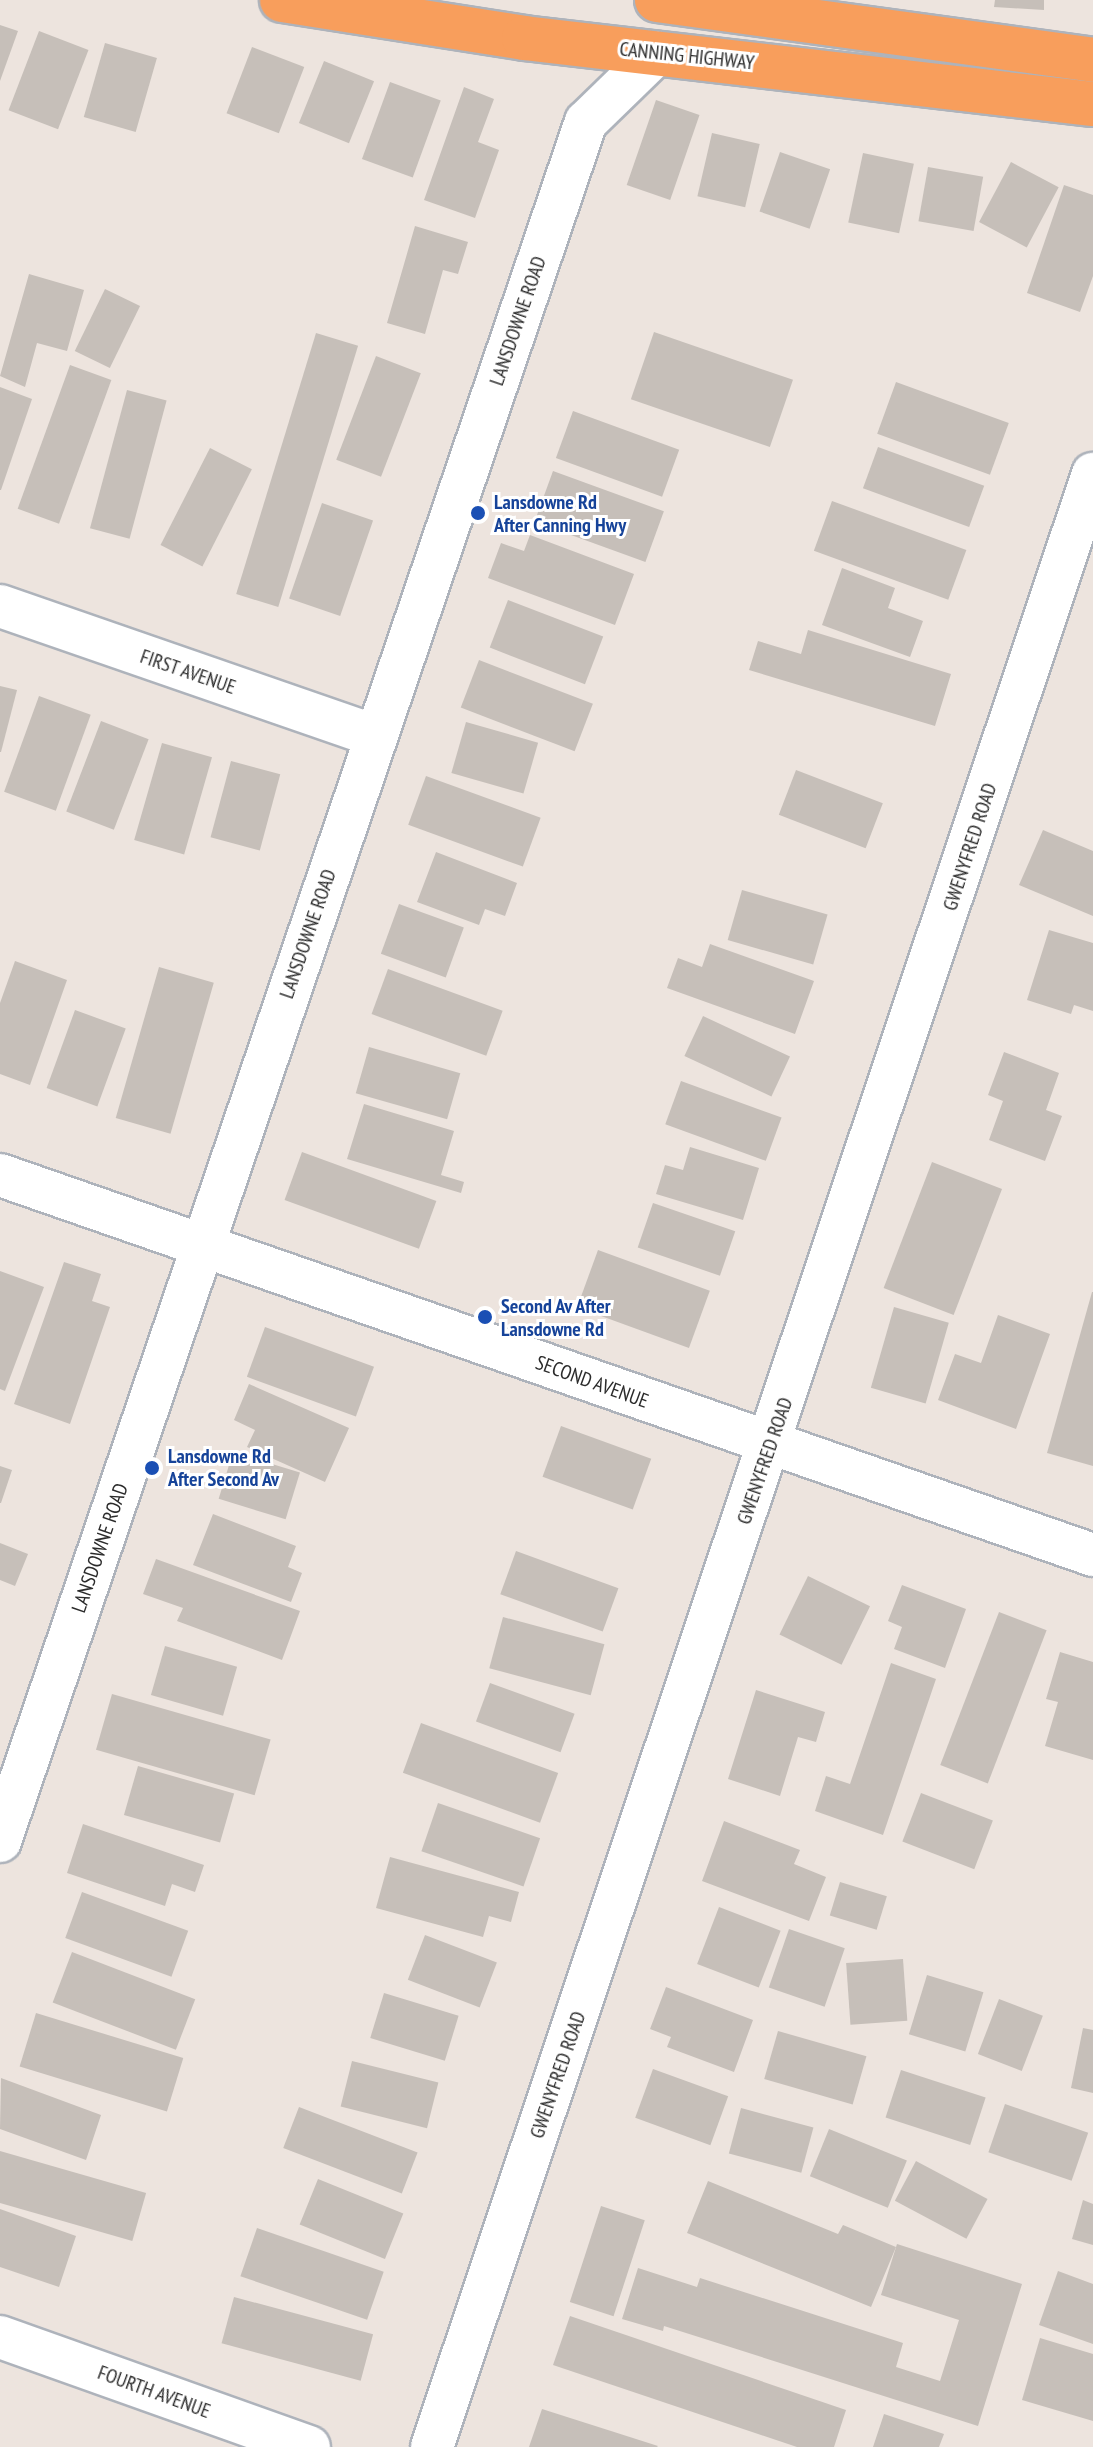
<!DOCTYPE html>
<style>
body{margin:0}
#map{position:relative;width:1093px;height:2447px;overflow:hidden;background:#ede4de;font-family:"PT Sans Narrow",sans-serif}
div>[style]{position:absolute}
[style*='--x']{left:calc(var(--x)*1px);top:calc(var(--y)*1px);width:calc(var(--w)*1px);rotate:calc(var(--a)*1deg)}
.building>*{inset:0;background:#c6bfb9;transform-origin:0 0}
.roads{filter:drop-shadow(2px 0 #aeb3bb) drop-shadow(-2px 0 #aeb3bb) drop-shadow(0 2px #aeb3bb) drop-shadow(0 -2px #aeb3bb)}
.minor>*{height:42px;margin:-21px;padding:0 21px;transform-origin:21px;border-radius:21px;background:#fff}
.trunk>*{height:44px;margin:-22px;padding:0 22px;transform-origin:22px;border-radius:22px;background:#f89e5c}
.dots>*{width:22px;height:22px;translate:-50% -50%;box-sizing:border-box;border:4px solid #fff;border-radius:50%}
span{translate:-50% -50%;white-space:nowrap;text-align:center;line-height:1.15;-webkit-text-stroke:6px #fff;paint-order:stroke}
.street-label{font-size:20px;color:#2b2b2b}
.transit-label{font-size:20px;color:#164399;font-weight:700}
.left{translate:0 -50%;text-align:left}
</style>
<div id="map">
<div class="building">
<i style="clip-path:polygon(995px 0,1044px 0,1044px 10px,994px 7px)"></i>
<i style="clip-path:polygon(0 25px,18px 31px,0 81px)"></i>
<i style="left:39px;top:31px;width:53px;height:85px;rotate:21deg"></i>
<i style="left:105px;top:43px;width:54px;height:77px;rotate:16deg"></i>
<i style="left:252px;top:47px;width:56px;height:71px;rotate:21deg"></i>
<i style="left:324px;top:61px;width:54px;height:67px;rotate:22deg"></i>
<i style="left:390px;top:82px;width:54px;height:82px;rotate:20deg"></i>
<i style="clip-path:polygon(464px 87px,494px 99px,478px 142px,499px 150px,475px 218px,424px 200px)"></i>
<i style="left:656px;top:100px;width:46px;height:90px;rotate:19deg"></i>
<i style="left:712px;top:133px;width:49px;height:65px;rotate:13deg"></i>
<i style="left:780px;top:152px;width:53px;height:63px;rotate:19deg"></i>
<i style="left:863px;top:153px;width:52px;height:71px;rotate:12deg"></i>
<i style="left:1011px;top:162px;width:54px;height:68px;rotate:28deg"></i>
<i style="left:928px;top:167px;width:56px;height:55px;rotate:10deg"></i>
<i style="clip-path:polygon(1064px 185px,1093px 195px,1093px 276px,1080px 312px,1027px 293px)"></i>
<i style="clip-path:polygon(415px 226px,468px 242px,458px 274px,443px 270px,425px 334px,387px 323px)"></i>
<i style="clip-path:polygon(29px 274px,84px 290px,67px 351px,37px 343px,25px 387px,0 376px)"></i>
<i style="left:105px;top:289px;width:39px;height:69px;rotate:26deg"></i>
<i style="left:654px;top:332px;width:147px;height:71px;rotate:19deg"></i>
<i style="left:316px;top:333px;width:44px;height:273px;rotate:17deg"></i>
<i style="left:376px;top:356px;width:48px;height:111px;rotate:21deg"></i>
<i style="left:70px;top:365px;width:44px;height:153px;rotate:20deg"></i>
<i style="left:896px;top:382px;width:120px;height:55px;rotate:20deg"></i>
<i style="clip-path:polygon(0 387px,32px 399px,1px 490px,0 490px)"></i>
<i style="left:127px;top:390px;width:41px;height:143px;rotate:15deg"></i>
<i style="left:573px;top:411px;width:113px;height:50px;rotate:20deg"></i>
<i style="left:878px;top:447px;width:113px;height:44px;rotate:20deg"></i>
<i style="left:210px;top:448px;width:47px;height:109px;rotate:27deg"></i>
<i style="left:553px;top:471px;width:118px;height:54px;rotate:20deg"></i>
<i style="left:832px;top:501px;width:143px;height:53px;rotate:20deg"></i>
<i style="left:322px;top:503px;width:54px;height:101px;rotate:19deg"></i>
<i style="clip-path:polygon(530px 535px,634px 574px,615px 625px,488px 578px,501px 543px,524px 551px)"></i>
<i style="clip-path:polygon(842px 568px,895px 588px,888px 608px,923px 621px,910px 657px,822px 625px)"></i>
<i style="left:508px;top:600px;width:102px;height:51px;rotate:21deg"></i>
<i style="clip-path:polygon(808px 630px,951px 674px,935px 726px,749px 670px,758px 641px,801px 654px)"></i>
<i style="left:479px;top:660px;width:122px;height:51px;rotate:21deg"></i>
<i style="clip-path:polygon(0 686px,17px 690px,1px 752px,0 752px)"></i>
<i style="left:39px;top:696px;width:55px;height:102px;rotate:20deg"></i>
<i style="left:101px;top:721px;width:51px;height:97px;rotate:21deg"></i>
<i style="left:466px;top:722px;width:75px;height:53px;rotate:16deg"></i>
<i style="left:162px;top:743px;width:52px;height:101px;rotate:16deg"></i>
<i style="left:231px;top:761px;width:51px;height:79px;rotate:15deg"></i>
<i style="left:796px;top:770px;width:93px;height:48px;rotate:21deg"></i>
<i style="left:426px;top:776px;width:122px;height:52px;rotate:20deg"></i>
<i style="clip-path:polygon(1043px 830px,1093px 851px,1093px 916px,1019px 885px)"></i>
<i style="clip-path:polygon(436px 852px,517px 883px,505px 916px,485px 909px,479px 925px,417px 902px)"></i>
<i style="left:742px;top:890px;width:89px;height:52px;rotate:16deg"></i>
<i style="left:399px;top:904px;width:69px;height:53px;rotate:20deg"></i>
<i style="clip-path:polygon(1049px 930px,1093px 943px,1093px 1011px,1074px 1005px,1071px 1014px,1027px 1000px)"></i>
<i style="clip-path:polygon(710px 944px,814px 981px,795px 1034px,667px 988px,678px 958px,702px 967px)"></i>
<i style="clip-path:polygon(15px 961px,67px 980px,30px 1085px,0 1074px,0 1003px)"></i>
<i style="left:159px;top:967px;width:57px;height:157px;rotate:16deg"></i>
<i style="left:388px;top:969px;width:122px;height:48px;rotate:20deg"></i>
<i style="left:75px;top:1010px;width:54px;height:83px;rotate:20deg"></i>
<i style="left:703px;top:1016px;width:96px;height:44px;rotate:25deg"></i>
<i style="left:369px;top:1047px;width:95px;height:48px;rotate:16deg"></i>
<i style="clip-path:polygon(1004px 1052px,1059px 1073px,1046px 1110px,1062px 1116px,1045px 1161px,989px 1140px,1003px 1101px,988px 1095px)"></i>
<i style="left:681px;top:1081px;width:107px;height:46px;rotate:20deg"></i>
<i style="clip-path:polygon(364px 1104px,454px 1131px,441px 1175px,464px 1182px,461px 1193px,347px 1159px)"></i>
<i style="clip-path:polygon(690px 1147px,759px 1168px,743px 1220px,656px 1194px,665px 1165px,683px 1170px)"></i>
<i style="left:302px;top:1152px;width:143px;height:51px;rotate:20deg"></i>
<i style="left:932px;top:1162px;width:75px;height:135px;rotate:21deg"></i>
<i style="left:653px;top:1203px;width:87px;height:47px;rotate:19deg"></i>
<i style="left:598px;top:1250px;width:119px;height:61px;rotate:20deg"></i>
<i style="clip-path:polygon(64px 1262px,101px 1274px,92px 1301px,110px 1307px,70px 1424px,14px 1404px)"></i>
<i style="clip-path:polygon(0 1271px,44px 1287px,5px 1391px,0 1389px)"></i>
<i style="clip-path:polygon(1092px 1292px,1093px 1292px,1093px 1466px,1047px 1453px)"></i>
<i style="left:894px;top:1307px;width:57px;height:84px;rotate:16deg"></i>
<i style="clip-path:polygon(998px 1315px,1050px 1334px,1016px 1429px,938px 1400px,955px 1354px,981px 1363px)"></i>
<i style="left:265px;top:1327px;width:116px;height:53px;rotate:20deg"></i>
<i style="clip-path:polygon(249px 1384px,349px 1428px,325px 1482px,247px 1447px,255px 1430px,234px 1420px)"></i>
<i style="left:561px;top:1426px;width:96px;height:54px;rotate:20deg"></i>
<i style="left:233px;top:1452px;width:70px;height:49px;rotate:17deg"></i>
<i style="clip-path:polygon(0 1466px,12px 1470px,1px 1503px,0 1503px)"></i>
<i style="clip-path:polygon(213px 1514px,296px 1546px,288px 1567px,302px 1573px,291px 1602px,193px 1565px)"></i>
<i style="clip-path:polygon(0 1543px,28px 1554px,15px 1586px,0 1580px)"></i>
<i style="left:516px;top:1551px;width:109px;height:46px;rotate:20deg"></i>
<i style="clip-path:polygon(156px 1559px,300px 1611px,282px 1660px,177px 1621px,183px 1608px,143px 1594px)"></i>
<i style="left:808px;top:1576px;width:69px;height:65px;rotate:26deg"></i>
<i style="clip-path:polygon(902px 1585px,966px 1609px,945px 1668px,894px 1649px,902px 1627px,888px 1621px)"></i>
<i style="left:999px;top:1612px;width:51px;height:164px;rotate:21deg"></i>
<i style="left:503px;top:1617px;width:105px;height:53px;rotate:15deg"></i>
<i style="left:165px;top:1646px;width:75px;height:51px;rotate:16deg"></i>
<i style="clip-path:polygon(1060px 1652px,1093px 1662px,1093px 1760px,1045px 1746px,1058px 1702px,1046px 1699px)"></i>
<i style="clip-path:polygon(891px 1663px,936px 1679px,883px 1835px,815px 1811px,826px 1776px,850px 1784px)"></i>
<i style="left:490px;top:1683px;width:90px;height:41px;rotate:20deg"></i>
<i style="clip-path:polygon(756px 1690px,825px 1712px,816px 1742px,798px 1737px,780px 1796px,728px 1779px)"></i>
<i style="left:112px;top:1694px;width:165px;height:58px;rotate:16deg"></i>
<i style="left:421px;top:1723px;width:146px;height:53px;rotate:20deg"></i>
<i style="left:138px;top:1766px;width:100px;height:51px;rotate:16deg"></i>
<i style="left:921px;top:1793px;width:77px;height:52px;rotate:21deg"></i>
<i style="left:438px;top:1803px;width:108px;height:51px;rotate:19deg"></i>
<i style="clip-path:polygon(724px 1821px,800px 1850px,794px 1864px,826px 1877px,809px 1921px,702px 1881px)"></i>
<i style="clip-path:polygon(83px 1824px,204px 1865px,195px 1892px,172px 1884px,165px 1906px,67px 1873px)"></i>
<i style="clip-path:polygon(390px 1857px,519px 1892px,511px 1922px,489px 1916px,483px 1937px,376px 1908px)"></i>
<i style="left:840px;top:1882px;width:49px;height:35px;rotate:17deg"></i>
<i style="left:82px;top:1892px;width:113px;height:49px;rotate:20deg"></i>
<i style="left:719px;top:1907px;width:66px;height:61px;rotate:21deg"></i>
<i style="left:789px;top:1929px;width:59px;height:62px;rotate:19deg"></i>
<i style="left:425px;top:1935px;width:77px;height:48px;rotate:21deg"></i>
<i style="left:72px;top:1952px;width:132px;height:54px;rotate:21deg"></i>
<i style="left:903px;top:1959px;width:62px;height:57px;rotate:86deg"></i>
<i style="left:927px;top:1975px;width:59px;height:62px;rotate:17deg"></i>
<i style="clip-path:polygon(666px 1987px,753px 2020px,734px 2072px,667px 2047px,671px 2037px,650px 2029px)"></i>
<i style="left:384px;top:1993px;width:78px;height:47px;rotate:17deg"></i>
<i style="left:999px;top:1999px;width:47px;height:59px;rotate:21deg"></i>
<i style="left:36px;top:2013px;width:154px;height:56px;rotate:17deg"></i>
<i style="clip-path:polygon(1083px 2028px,1093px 2030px,1093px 2093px,1071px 2088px)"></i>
<i style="left:778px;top:2031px;width:92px;height:50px;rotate:16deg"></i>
<i style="left:352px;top:2061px;width:89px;height:47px;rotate:14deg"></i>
<i style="left:653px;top:2069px;width:80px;height:52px;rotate:20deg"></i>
<i style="left:901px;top:2070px;width:89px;height:50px;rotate:18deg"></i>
<i style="clip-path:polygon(1px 2078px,101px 2115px,86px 2160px,0 2129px)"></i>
<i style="left:1005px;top:2104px;width:88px;height:51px;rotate:19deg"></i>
<i style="left:299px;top:2107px;width:127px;height:44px;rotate:21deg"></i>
<i style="left:741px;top:2108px;width:75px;height:47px;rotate:15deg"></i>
<i style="left:829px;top:2129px;width:84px;height:51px;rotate:22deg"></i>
<i style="left:0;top:2151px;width:152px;height:50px;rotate:16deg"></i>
<i style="left:916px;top:2161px;width:81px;height:45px;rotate:28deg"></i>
<i style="left:318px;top:2179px;width:92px;height:49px;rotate:22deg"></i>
<i style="clip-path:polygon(708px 2181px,838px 2234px,843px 2225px,896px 2247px,871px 2307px,687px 2233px)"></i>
<i style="clip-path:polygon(1083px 2200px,1093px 2204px,1093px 2245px,1072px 2239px)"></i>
<i style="left:601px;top:2206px;width:46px;height:101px;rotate:18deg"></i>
<i style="clip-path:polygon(0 2209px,76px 2236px,59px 2287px,0 2267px)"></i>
<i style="left:257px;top:2228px;width:134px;height:51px;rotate:19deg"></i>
<i style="clip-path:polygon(897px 2244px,1022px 2284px,978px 2426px,664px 2326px,663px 2331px,622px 2319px,638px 2268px,697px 2287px,700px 2278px,903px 2343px,896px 2367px,940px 2381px,959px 2320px,881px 2295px)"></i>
<i style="clip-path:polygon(1058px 2271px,1093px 2284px,1093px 2344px,1039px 2325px)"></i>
<i style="left:234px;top:2297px;width:144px;height:48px;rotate:15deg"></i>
<i style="clip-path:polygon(570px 2316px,846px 2410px,834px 2447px,797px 2447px,553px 2365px)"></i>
<i style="clip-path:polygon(1040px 2338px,1093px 2354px,1093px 2421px,1022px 2400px)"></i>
<i style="clip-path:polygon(542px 2409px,658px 2446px,657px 2447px,529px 2447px)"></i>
<i style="clip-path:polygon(884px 2414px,944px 2434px,939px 2447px,873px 2447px)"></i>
</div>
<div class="roads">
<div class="minor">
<i style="--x:0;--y:606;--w:397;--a:19.1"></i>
<i style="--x:0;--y:1175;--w:1157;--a:19.17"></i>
<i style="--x:0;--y:1841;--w:1816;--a:-71.18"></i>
<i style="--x:586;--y:122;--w:99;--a:-44.2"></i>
<i style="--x:0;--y:2337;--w:328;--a:19.6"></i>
<i style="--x:432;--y:2447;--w:2081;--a:-71.48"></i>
</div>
<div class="trunk">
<i style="--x:282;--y:0;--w:245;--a:8.9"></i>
<i style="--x:524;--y:38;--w:573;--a:6.62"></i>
<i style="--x:657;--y:0;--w:440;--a:7.8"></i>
</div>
</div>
<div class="dots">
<i style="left:478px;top:513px;background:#1a4fb4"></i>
<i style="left:485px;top:1317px;background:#1a4fb4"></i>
<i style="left:152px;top:1468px;background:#1a4fb4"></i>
</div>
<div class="street-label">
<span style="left:687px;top:56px;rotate:6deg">CANNING HIGHWAY</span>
<span style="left:518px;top:321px;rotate:-71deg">LANSDOWNE ROAD</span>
<span style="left:188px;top:672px;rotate:19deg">FIRST AVENUE</span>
<span style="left:970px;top:847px;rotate:-72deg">GWENYFRED ROAD</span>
<span style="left:308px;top:934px;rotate:-71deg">LANSDOWNE ROAD</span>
<span style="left:592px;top:1382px;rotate:20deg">SECOND AVENUE</span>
<span style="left:765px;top:1461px;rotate:-71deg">GWENYFRED ROAD</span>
<span style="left:100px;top:1548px;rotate:-71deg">LANSDOWNE ROAD</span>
<span style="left:558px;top:2075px;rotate:-71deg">GWENYFRED ROAD</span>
<span style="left:154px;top:2392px;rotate:20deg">FOURTH AVENUE</span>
</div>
<div class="transit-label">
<span class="left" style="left:494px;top:514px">Lansdowne Rd<br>After Canning Hwy</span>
<span class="left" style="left:501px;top:1318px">Second Av After<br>Lansdowne Rd</span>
<span class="left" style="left:168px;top:1468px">Lansdowne Rd<br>After Second Av</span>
</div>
</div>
